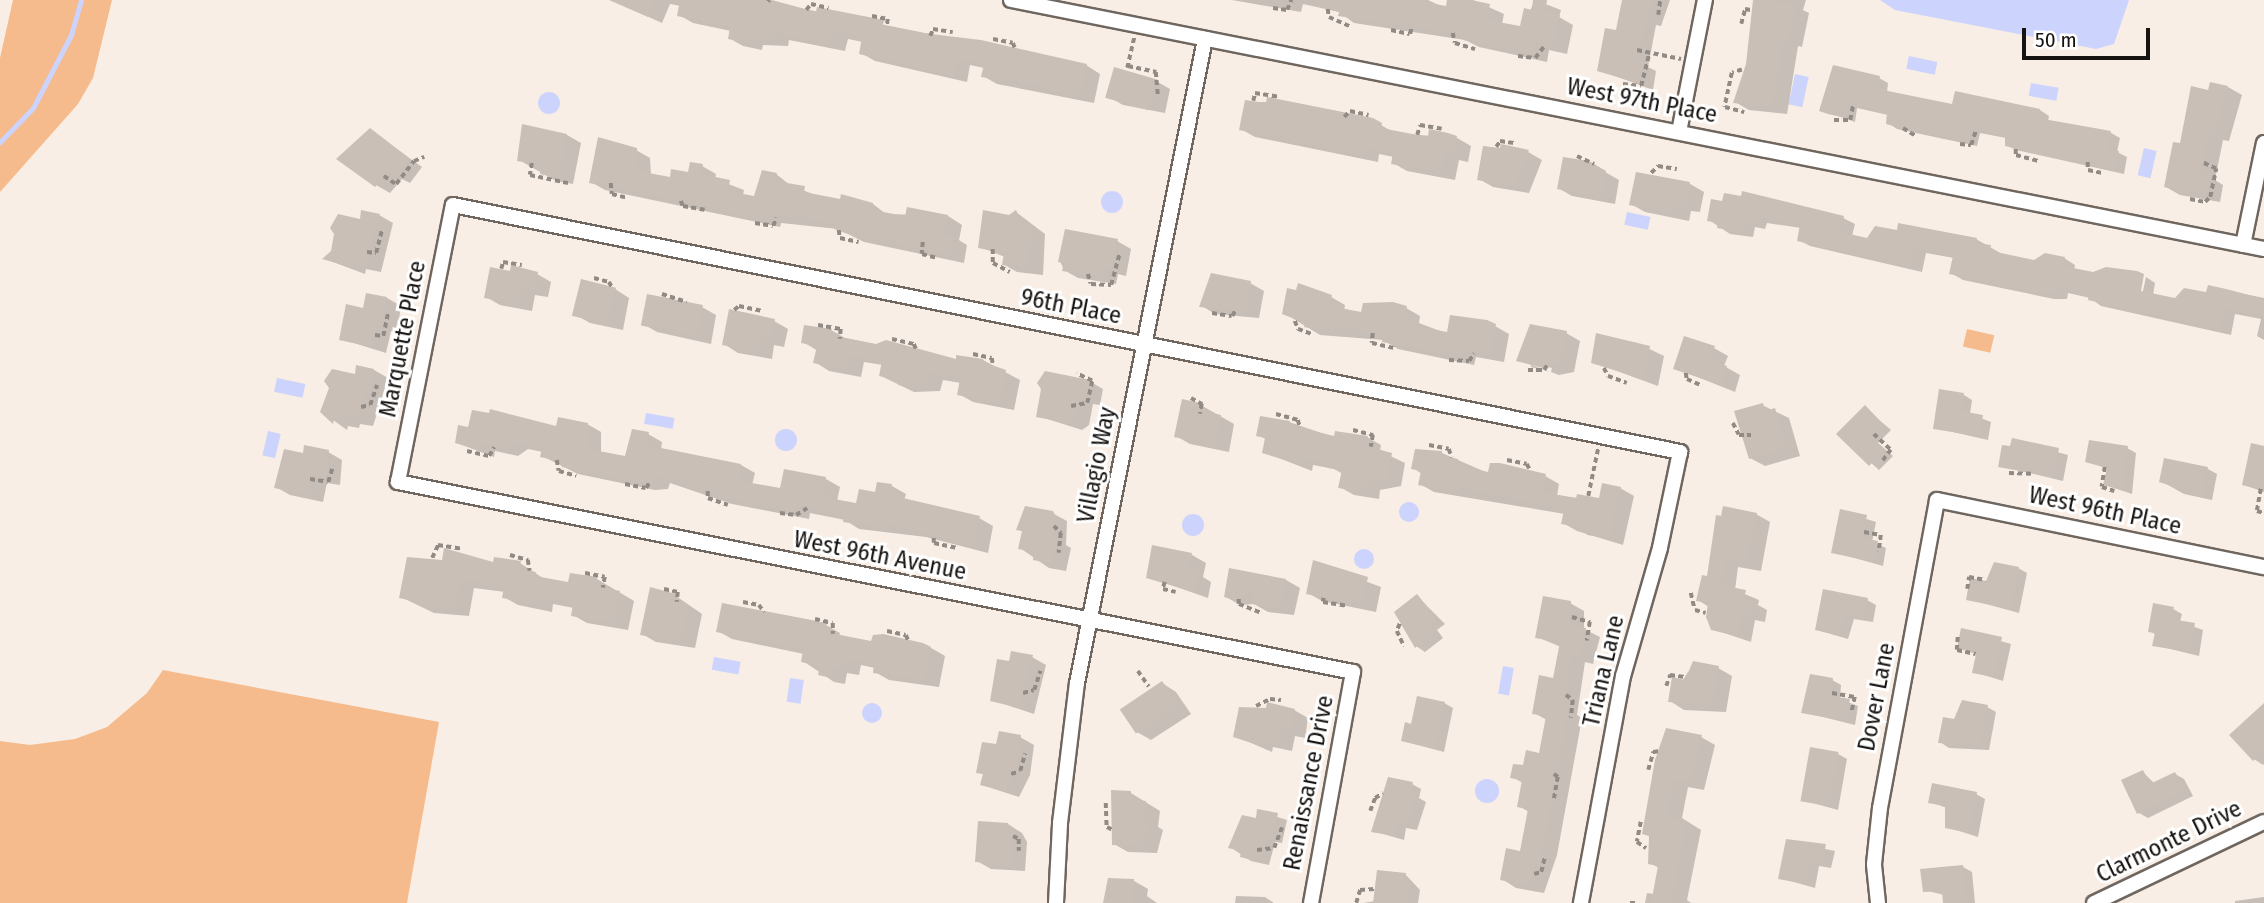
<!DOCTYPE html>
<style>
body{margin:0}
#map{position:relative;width:2264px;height:903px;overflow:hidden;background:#f8eee5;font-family:"Fira Sans Condensed",sans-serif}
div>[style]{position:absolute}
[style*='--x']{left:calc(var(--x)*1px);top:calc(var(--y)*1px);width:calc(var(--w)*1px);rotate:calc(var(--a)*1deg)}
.green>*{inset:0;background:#f5bb8c;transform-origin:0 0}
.water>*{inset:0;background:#ccd3fd;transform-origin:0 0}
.round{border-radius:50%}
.shadow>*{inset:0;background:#0003}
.stream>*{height:5px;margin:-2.5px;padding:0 2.5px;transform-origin:2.5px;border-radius:2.5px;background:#ccd3fd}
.building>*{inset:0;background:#c9bfb7;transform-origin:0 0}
.path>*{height:3.5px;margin-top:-1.75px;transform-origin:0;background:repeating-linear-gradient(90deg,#928b85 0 5px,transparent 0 8.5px)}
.roads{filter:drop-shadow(2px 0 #6f665f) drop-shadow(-2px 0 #6f665f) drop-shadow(0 2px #6f665f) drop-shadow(0 -2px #6f665f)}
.street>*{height:14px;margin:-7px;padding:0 7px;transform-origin:7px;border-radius:7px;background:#fff}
span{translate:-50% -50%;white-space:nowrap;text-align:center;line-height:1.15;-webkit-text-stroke:6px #fff;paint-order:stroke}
.street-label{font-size:24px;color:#171311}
.scale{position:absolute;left:2022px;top:28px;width:128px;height:32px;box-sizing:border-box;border:4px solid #171311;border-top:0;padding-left:9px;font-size:21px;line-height:24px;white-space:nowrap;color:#171311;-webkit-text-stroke:5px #fff;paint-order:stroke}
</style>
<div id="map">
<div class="green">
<i style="clip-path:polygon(13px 0,112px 0,93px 78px,78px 104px,0 192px,0 58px)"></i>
<i style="left:1967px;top:329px;width:28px;height:18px;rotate:13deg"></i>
<i style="clip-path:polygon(163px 670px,439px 722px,407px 903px,0 903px,0 741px,30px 745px,75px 739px,107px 727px,147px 693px)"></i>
</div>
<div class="water">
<i style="clip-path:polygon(1880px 0,2129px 0,2114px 44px,2096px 49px,1895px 10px)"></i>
<i style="left:1909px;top:56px;width:29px;height:13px;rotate:12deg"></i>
<i style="left:1795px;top:74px;width:14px;height:31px;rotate:12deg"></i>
<i style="left:2031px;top:83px;width:28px;height:13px;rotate:10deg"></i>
<i class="round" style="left:538px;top:92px;width:22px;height:22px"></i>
<i style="left:2144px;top:148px;width:13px;height:28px;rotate:13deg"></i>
<i class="round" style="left:1101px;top:191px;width:22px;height:22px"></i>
<i style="left:1627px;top:212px;width:24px;height:13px;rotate:12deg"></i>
<i style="left:277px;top:378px;width:29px;height:14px;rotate:12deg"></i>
<i style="left:646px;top:413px;width:29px;height:11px;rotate:10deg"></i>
<i class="round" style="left:775px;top:429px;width:22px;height:22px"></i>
<i style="left:268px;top:431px;width:13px;height:25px;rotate:13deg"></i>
<i class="round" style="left:1399px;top:502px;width:20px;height:20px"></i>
<i class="round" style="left:1182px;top:514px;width:22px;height:22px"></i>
<i class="round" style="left:1354px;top:549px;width:20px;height:20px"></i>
<i style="left:714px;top:657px;width:27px;height:13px;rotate:10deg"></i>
<i style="left:1503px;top:666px;width:11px;height:28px;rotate:10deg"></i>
<i style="left:790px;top:678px;width:14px;height:24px;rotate:8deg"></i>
<i class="round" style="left:862px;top:703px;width:20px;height:20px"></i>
<i class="round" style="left:1475px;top:779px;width:24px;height:24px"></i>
</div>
<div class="shadow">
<i style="clip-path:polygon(611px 0,759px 0,1086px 65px,1100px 74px,1094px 103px,997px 84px,983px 76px,984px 68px,970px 65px,967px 82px,875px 61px,861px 53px,863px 42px,848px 39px,845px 51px,789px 40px,788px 46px,763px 45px,762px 50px,743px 46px,729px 38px,731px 31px,693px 23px,679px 15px,681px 6px,670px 4px,662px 23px)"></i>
<i style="clip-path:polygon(1232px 0,1428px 0,1447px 9px,1449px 0,1473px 0,1504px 14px,1502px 24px,1522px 28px,1535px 0,1561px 10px,1559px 17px,1573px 25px,1567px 54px,1549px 50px,1547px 62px,1479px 47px,1465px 40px,1354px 23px,1339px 12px,1303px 4px,1301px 12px)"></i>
<i style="clip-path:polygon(1623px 0,1670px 0,1661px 26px,1656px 25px,1648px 67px,1656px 71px,1653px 90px,1599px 70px,1617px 32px)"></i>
<i style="clip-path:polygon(1755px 0,1806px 0,1803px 10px,1809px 13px,1802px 47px,1798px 46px,1787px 114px,1749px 110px,1735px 102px,1748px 64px)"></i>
<i style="clip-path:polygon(1879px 78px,1888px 83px,1887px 92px,1954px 106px,2040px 110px,2049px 116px,2048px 121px,2111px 133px,2120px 138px,2117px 152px,2127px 157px,2124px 174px,2016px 150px,2006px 145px,2006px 138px,1980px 133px,1977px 146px,1897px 129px,1888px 123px,1888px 115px,1857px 108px,1855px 122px,1821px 110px)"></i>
<i style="clip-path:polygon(1156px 81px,1170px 89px,1165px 113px,1123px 105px,1109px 97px)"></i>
<i style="clip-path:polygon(2228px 87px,2242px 95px,2229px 141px,2223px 140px,2215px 180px,2223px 185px,2220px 202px,2180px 195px,2166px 187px,2181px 145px,2209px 92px)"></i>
<i style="clip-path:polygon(1246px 102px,1284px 102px,1372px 120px,1395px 133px,1457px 138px,1471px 146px,1468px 162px,1459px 160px,1455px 180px,1407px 171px,1393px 163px,1394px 157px,1379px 154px,1378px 162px,1255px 137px,1241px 129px)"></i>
<i style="clip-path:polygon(523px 126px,567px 135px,581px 143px,573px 184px,556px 181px,519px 160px)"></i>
<i style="clip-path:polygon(370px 130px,422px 167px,410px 183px,402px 179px,390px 193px,376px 185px)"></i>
<i style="clip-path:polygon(636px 150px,650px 158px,651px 175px,671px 179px,702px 166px,716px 174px,715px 179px,744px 190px,743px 195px,755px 198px,776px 174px,790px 185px,820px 197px,873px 204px,886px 214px,948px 216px,962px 225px,959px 240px,967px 245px,964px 263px,864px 242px,838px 229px,781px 223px,780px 227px,605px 190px,591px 182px)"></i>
<i style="clip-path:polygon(1528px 152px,1542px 160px,1529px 193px,1493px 187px,1479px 179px)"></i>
<i style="clip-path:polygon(1605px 172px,1619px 180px,1615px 204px,1572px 196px,1558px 188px)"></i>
<i style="clip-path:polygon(1637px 174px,1690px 184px,1704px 192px,1700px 212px,1691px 211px,1689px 221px,1645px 212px,1631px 204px)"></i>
<i style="clip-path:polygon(1712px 201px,1843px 218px,1855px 224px,1852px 236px,1868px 240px,1976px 239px,2002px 254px,2034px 262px,2064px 258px,2075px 265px,2074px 270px,2141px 300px,2146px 277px,2155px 283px,2153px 295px,2176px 300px,2207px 294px,2209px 287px,2264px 298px,2264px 340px,2257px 336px,2261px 319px,2235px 314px,2231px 335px,2101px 306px,2090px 298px,2068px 293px,2067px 299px,2054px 299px,1963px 280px,1951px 273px,1954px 258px,1926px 253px,1922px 272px,1810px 246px,1799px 240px,1801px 228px,1767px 223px,1765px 229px,1755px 227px,1753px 237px,1730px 234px,1709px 220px)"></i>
<i style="clip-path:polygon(1016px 212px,1045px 234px,1043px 275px,1017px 272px,1003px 264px,1005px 257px,980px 247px)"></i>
<i style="clip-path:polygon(379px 215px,393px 223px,381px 272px,366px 269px,365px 274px,325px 259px,361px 221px)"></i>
<i style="clip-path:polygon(1117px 241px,1131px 249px,1126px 276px,1118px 274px,1116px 284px,1078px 278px,1064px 270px,1060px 261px)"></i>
<i style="clip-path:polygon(537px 274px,551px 282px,548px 297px,535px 295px,532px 311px,500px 305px,486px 297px)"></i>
<i style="clip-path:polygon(1250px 283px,1264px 291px,1259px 318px,1215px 314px,1202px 306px)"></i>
<i style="clip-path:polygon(1299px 285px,1331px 297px,1345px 305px,1344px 311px,1362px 314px,1406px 308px,1420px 316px,1419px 323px,1448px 334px,1495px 326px,1509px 334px,1504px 362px,1476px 357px,1474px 365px,1398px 349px,1383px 340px,1320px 335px,1284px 313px)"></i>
<i style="clip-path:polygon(615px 289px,629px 298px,623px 330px,590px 323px,576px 315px)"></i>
<i style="clip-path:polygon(387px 298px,401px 306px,397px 333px,391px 331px,386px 353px,341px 339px,364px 310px)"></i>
<i style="clip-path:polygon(702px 307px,716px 315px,711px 344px,657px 332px,643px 324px)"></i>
<i style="clip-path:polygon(774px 321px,788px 329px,784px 347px,774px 345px,772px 359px,738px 353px,724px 344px)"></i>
<i style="clip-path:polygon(831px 330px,845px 338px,957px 361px,983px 360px,1020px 380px,1014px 410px,973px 402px,959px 394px,961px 383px,943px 380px,940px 391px,914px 392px,881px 376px,883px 365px,864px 362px,861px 377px,829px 371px,815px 362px,818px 351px,803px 342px)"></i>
<i style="clip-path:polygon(evenodd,1566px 333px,1580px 341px,1574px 372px,1559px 375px,1518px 360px,1566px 333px,1531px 363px,1552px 368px,1551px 372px,1531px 367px,1531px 363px)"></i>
<i style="clip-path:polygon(1598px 335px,1637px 343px,1664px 356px,1658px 386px,1592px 362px)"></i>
<i style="clip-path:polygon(1714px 348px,1728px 356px,1724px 366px,1740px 375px,1735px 392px,1675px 368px)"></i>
<i style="clip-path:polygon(374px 370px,388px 378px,373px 426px,360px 424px,359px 428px,348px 426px,347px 430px,322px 412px,331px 388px)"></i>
<i style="clip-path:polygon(1089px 381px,1103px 389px,1100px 405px,1093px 404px,1089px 425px,1082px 430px,1038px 416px)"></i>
<i style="clip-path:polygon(1964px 395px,1972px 400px,1970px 414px,1991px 422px,1988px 440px,1935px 428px)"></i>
<i style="clip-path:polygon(1199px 404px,1234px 424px,1229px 452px,1190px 444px,1176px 436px)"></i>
<i style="clip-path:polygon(1762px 405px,1789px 418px,1800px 456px,1765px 466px,1750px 458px)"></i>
<i style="clip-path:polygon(1865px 408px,1891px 430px,1878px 443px,1893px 456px,1879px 470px,1839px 434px)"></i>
<i style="clip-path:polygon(1289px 422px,1336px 438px,1367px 437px,1381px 445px,1380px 451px,1405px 463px,1401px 486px,1380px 490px,1379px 499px,1354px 495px,1340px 487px,1343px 474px,1334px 469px,1313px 465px,1312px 471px,1264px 452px,1267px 440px,1258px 435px)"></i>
<i style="clip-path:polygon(587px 424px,601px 432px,601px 454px,626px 458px,648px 434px,662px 442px,661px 450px,741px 465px,755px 473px,752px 485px,781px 490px,785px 471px,826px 479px,840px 487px,837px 501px,857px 505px,877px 494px,879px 484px,892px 486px,906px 494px,904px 500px,979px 518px,993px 526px,988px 553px,926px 537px,859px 529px,845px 520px,810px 513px,809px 519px,732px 504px,670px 483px,668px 489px,655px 490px,578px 474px,542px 456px,543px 452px,528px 449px,518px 456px,495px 451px,494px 457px,457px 443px)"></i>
<i style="clip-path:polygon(2013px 440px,2068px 455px,2063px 481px,2000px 466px)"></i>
<i style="clip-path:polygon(2127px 448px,2136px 453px,2132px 494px,2105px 485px,2108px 469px,2087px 461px)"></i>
<i style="clip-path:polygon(2264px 448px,2264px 492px,2244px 485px)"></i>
<i style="clip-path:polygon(328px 452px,342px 460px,340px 485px,327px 483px,323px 502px,290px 495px,276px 487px,304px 455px)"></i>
<i style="clip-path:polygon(1442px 453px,1490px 474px,1545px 476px,1559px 484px,1557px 496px,1600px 500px,1620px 488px,1634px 496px,1623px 545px,1577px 531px,1563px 523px,1565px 514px,1434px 492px,1420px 484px,1422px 474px,1413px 468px)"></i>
<i style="clip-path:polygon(2208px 469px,2217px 474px,2212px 500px,2184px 494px,2161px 481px)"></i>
<i style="clip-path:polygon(1841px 511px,1876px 522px,1872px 542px,1886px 548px,1883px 566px,1833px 552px)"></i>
<i style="clip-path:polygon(1052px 513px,1067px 521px,1066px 545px,1071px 548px,1066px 571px,1049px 568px,1020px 548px,1023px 532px,1019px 529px)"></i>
<i style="clip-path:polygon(1756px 514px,1770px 522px,1761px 571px,1738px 567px,1735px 590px,1759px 600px,1758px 605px,1767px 610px,1765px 622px,1755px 620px,1751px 642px,1712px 629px,1709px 607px,1698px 600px,1708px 578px)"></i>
<i style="clip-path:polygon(1192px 555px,1206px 563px,1203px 577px,1211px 582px,1208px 598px,1148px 577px)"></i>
<i style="clip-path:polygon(1314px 562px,1381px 587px,1376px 612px,1322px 601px,1308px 593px)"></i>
<i style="clip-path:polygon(520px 563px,546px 580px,569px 584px,571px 575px,597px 579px,634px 601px,628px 630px,587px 623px,573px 615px,574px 608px,553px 604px,552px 612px,518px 605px,504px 597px,505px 592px,474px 588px,469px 616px,434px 613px,401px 597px,494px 564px)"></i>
<i style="clip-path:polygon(2018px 568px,2027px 573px,2019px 613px,1968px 599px,1987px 583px)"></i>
<i style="clip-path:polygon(1231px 570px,1286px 580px,1300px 588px,1294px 615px,1268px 612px,1254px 604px,1240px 605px,1226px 597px)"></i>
<i style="clip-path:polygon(676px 596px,702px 614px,695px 648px,656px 642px,642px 634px)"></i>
<i style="clip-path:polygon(1417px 596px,1445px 624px,1437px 630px,1443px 638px,1425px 652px,1416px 646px)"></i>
<i style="clip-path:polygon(1867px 600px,1876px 605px,1873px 622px,1854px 619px,1848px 639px,1817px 630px)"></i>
<i style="clip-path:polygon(1570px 603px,1584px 611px,1584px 629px,1600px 637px,1593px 664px,1585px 662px,1577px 715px,1582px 718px,1557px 855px,1544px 893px,1516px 888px,1502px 879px,1521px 853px,1529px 812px,1519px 806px,1523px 783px,1512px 777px,1540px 755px,1547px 720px,1534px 713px,1555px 680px,1561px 647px,1537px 637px)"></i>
<i style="clip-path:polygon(2173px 609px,2182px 614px,2180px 622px,2203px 630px,2199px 656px,2154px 645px,2156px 635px,2150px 631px)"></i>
<i style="clip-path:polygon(826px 625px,840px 633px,839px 637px,873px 643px,883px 636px,931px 648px,945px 656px,939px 687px,889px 680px,875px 672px,875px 668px,861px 665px,859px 675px,847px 673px,845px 684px,834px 682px,803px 661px,804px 654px,732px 639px,718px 631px)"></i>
<i style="clip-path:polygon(1963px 630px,2011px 644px,2003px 681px,1974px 672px,1978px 655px,1959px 647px)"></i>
<i style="clip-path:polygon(1032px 657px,1046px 665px,1034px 714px,992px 700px,1010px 664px)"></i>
<i style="clip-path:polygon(1718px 668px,1732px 676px,1726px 712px,1684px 710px,1670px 701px,1688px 672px)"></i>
<i style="clip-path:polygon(1832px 680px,1841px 685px,1840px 699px,1858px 706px,1855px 725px,1803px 712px)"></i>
<i style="clip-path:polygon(1162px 683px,1176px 692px,1191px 714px,1151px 740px,1137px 732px)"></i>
<i style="clip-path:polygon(1444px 703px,1453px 708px,1444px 752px,1403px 741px,1413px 726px)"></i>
<i style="clip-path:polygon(2264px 706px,2264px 764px,2263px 765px,2254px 759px)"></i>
<i style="clip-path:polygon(1987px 707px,1996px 712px,1989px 750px,1949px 748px,1940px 742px,1955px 721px)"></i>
<i style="clip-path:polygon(1294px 710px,1308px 718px,1305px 738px,1295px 736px,1292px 751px,1273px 747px,1272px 752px,1235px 736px)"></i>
<i style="clip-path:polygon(1020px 737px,1034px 745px,1030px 775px,1019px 797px,982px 785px,984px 775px,978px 772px,997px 746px)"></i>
<i style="clip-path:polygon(1701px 737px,1715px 745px,1704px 790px,1688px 787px,1682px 818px,1701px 830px,1687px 900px,1691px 903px,1645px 903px,1647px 893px,1654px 894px,1659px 868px,1650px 863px,1650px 837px,1644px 833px,1657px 760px)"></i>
<i style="clip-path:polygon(1838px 754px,1847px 759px,1838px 810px,1802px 800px)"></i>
<i style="clip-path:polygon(2143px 772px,2155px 784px,2175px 774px,2184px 779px,2193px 796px,2148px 818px,2139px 813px)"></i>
<i style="clip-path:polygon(1412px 784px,1421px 789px,1419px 798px,1426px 802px,1417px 830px,1406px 828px,1404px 840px,1373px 831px)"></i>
<i style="clip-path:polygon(1131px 793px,1160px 811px,1158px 827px,1163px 830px,1157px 853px,1128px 852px,1114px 844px)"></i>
<i style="clip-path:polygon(1976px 794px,1985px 799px,1978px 837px,1947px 827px,1947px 808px,1930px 802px)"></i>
<i style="clip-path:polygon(1259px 811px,1287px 820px,1282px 843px,1275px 842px,1269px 865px,1251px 861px,1230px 847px,1257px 820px)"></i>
<i style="clip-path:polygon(1008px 824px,1022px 833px,1027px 842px,1025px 871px,991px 869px,977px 861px)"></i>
<i style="clip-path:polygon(1787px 841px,1835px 851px,1831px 868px,1819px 866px,1815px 888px,1780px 878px)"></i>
<i style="clip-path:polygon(1963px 867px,1972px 872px,1975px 903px,1945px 903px,1944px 895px,1924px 890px)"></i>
<i style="clip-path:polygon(1406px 875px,1420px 890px,1418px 903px,1363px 903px,1375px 901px)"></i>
<i style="clip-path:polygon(1134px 881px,1148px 889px,1147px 896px,1157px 903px,1108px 903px)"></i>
<i style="clip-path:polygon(1236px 896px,1265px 897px,1274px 903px,1235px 903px)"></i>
<i style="clip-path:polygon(2264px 897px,2264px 903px,2235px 903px,2235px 901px)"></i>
</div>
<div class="stream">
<i style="--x:0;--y:142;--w:47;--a:-45.9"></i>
<i style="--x:33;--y:108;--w:82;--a:-62.5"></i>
<i style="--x:71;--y:35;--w:36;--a:-74"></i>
</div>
<div class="building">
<i style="clip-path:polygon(609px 0,655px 0,648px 17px)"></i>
<i style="clip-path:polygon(680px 0,772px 0,816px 12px,817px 7px,884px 20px,883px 25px,906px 31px,981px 40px,1087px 64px,1080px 96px,1045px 90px,1046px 86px,981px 77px,984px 64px,956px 59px,953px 76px,859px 54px,862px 37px,834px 32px,831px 45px,775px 33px,774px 39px,750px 38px,749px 43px,728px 39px,730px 27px,677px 16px)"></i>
<i style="clip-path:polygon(1314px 0,1413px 0,1446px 6px,1447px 0,1471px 0,1490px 4px,1487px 20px,1520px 26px,1524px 8px,1532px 10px,1533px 0,1547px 0,1545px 12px,1560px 15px,1553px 47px,1536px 43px,1533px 55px,1463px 40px,1464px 35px,1338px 16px,1339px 12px,1313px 5px)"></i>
<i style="clip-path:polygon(1622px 0,1653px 0,1636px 60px,1644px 62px,1641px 84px,1597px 71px,1605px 28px,1616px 30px)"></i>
<i style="clip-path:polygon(1753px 0,1796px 3px,1789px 40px,1784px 39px,1773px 107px,1733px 103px,1746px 64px)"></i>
<i style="clip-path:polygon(1833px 65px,1880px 76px,1878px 89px,1952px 104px,1955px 91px,2040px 109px,2038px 118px,2111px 131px,2108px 148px,2119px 151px,2115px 170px,2005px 146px,2005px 136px,1971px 129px,1968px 142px,1901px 128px,1886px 124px,1887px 112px,1849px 104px,1846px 118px,1828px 114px,1819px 111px)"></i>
<i style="left:1114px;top:67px;width:45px;height:32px;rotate:16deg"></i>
<i style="clip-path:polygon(2210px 82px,2228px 86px,2215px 135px,2209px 133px,2201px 174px,2210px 175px,2206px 196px,2164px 187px,2173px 142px,2180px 143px,2191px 86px,2208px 90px)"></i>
<i style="clip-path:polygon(1267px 97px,1373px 118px,1382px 123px,1381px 128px,1428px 137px,1429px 129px,1448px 133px,1457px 136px,1454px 155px,1445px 153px,1441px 173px,1391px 164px,1393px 153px,1366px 147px,1364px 156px,1239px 130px,1245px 100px,1266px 103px)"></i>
<i style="clip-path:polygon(522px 124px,567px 134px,559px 178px,540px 174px,542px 165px,517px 161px)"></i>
<i style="clip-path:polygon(370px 128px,409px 158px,395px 177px,388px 172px,375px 187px,336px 159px)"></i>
<i style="clip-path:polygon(598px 137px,637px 148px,638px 171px,670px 177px,671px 169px,688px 172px,690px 162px,703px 164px,701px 174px,730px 180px,728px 191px,754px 196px,762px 170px,777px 173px,775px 181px,805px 186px,804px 192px,840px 199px,841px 194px,873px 203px,872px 210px,905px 216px,907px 207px,948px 215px,945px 234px,954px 236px,950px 256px,848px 234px,834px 229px,835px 224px,799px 217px,767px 216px,766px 220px,589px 183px)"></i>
<i style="clip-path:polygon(1501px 144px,1529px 150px,1515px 186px,1477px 180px,1483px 146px,1500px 148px)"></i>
<i style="clip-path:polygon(1563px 157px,1589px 161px,1606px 171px,1601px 198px,1557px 189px)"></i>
<i style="clip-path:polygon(1636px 172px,1690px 182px,1686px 206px,1677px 204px,1675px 214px,1629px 205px)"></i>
<i style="clip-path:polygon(1742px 191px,1844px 216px,1841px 232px,1867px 238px,1875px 226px,1897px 230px,1898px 223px,1977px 238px,1976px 243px,1991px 245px,1990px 251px,2001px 253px,2034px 260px,2045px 253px,2065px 257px,2063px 266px,2093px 272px,2106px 267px,2137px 271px,2144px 274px,2141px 291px,2175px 298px,2184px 288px,2206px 292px,2208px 285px,2226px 289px,2264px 299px,2264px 316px,2224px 309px,2220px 330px,2088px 300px,2089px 294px,2057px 288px,2056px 294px,2041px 293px,1949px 274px,1953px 256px,1945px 254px,1915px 248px,1911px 267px,1797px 241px,1800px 224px,1755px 217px,1754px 224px,1744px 222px,1742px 232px,1717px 228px,1718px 223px,1707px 221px,1711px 199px,1722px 201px,1724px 193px,1741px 196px)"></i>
<i style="clip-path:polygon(361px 210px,380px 214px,367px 266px,352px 263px,351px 267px,322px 259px,331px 251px,334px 234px,330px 228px,338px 214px,360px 219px)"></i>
<i style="clip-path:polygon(983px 210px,1009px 215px,1016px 210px,1022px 223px,1032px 225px,1029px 268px,1002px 265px,1004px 253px,978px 248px)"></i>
<i style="clip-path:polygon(1065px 229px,1118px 239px,1112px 269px,1104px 267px,1102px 277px,1062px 271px,1064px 263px,1058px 262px)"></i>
<i style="clip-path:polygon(511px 265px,538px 272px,534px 291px,522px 288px,518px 304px,484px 298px,490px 267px,510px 271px)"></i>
<i style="clip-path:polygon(1211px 273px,1251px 281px,1245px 311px,1199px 307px)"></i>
<i style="left:581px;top:279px;width:36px;height:38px;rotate:14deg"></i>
<i style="clip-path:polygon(1298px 283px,1332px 295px,1330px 306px,1361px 312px,1363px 303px,1393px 302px,1407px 306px,1405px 317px,1417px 320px,1415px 326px,1447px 332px,1450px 315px,1487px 320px,1496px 324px,1490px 356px,1462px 350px,1461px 358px,1382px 342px,1383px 335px,1335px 326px,1325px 327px,1325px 331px,1304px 327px,1305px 323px,1282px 314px,1287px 288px,1296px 290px)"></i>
<i style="clip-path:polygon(366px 293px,387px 297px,384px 326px,377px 325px,372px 347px,339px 340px,346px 304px,363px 308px)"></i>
<i style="left:647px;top:294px;width:57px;height:32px;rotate:11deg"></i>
<i style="clip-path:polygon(729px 309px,775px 319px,770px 340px,760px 338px,758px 352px,722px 345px)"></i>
<i style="clip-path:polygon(1530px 324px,1567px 331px,1560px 365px,1543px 368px,1516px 361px)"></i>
<i style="clip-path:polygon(804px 325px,832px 329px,830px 335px,876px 344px,886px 340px,956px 359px,956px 355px,983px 359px,983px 362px,1006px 370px,1000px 404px,957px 395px,960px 379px,929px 373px,926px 384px,916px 382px,915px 388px,898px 385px,899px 380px,879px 376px,882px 361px,850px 355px,847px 370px,813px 363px,817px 346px,801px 343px)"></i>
<i style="clip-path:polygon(1596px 333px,1650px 346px,1644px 379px,1591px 363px)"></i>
<i style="clip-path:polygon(1684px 336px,1715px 346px,1710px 360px,1727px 366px,1721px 385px,1673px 369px)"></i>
<i style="clip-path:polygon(356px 365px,374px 369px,370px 394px,364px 393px,359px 419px,346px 417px,345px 422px,334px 419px,333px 424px,320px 412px,329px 388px,324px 381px,332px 369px,355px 374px)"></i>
<i style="clip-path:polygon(1045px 371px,1090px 380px,1086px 398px,1079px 397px,1075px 418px,1067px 423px,1036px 417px,1041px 389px,1037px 383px)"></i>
<i style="clip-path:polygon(1939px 389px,1964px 393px,1961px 411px,1983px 415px,1979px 436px,1933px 429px)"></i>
<i style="clip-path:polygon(1182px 399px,1200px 403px,1198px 410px,1221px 415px,1215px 445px,1174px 437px)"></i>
<i style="clip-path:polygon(1763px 403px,1765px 411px,1775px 408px,1787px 448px,1749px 459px,1734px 411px)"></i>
<i style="clip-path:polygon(1865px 405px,1883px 424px,1871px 437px,1885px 450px,1869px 466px,1836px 434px)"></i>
<i style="clip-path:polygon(490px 409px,556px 426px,558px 417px,588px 423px,588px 449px,625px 456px,632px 429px,649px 432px,646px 445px,741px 464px,738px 478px,746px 482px,780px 488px,784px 469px,826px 477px,823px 497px,856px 503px,859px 489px,875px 492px,877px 482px,892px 484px,890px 495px,980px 516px,974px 546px,885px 524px,884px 528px,843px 522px,844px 515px,796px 506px,795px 512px,716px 497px,717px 493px,690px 487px,691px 483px,656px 476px,654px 482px,639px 482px,562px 467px,563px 462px,540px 457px,542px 448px,512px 442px,504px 449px,481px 444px,480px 450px,455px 443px,458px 425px,468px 427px,472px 410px,489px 413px)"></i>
<i style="clip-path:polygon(1260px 416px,1290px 421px,1289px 425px,1334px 436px,1335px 431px,1368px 436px,1366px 446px,1392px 453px,1387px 479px,1366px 483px,1365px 492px,1338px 488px,1342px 470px,1328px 468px,1329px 464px,1299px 458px,1298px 464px,1262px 453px,1265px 438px,1256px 436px)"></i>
<i style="clip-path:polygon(2012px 438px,2059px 448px,2054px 477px,1998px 467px,2002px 445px,2010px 446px)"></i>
<i style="clip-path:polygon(2089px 440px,2128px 446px,2123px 490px,2103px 485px,2107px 468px,2085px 462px)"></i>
<i style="clip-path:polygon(2251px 443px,2264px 446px,2264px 490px,2242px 485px)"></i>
<i style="clip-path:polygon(304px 445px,329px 450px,326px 479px,313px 476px,309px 495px,274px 488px,284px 449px,303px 453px)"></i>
<i style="clip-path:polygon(1415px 449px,1442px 451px,1442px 456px,1458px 459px,1457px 465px,1488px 472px,1490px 463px,1500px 463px,1546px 474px,1542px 492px,1576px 498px,1577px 494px,1599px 498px,1602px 483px,1621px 487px,1609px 538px,1587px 535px,1584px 528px,1561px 524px,1564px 510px,1461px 488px,1451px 492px,1418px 485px,1421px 471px,1411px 469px)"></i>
<i style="clip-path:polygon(2164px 458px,2208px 467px,2203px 496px,2159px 482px)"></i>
<i style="clip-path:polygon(1025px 506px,1053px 511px,1056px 517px,1052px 537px,1058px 538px,1052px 564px,1033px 560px,1034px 552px,1018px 549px,1022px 531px,1016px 530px)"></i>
<i style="clip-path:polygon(1723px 506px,1757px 513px,1747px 564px,1725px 560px,1721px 585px,1746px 590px,1744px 599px,1754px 601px,1751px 615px,1741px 614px,1737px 636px,1711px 630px,1706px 617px,1708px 603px,1696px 601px,1702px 575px,1707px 576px,1716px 515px,1721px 516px)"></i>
<i style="clip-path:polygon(1840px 509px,1867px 515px,1863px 538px,1878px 541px,1874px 562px,1831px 553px)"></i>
<i style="clip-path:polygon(1152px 545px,1192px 553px,1189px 570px,1198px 572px,1194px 592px,1146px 578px)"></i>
<i style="clip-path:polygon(444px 548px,493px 562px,494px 557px,521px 561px,519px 569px,536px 572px,535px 576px,568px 582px,570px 573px,597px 577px,596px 586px,620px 591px,614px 623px,571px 616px,573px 604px,540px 597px,538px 605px,502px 598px,504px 587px,470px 580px,460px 581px,455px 609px,418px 605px,419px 602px,399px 598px,407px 557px,442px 560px)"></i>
<i style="clip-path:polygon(1313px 560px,1368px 577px,1362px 605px,1306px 594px)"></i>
<i style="clip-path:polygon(1994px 562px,2019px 567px,2011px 609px,1966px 600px,1970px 578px,1986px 581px)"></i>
<i style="clip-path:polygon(1229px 568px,1286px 579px,1280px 609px,1252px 604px,1255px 588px,1234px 600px,1224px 597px)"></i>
<i style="clip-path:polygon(650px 587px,676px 594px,675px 601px,688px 604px,681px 641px,640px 635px)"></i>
<i style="clip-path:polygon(1823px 589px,1868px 598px,1864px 619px,1845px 615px,1838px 635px,1815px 630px)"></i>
<i style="clip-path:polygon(1417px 594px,1437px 619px,1429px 625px,1435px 632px,1415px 648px,1394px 612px)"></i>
<i style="clip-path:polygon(1543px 596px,1571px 601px,1570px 625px,1586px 628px,1580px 657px,1571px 656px,1563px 707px,1569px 708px,1540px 864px,1535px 863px,1530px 886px,1500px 880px,1506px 848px,1520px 851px,1528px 809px,1517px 807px,1522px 780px,1510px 778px,1513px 764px,1523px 765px,1526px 750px,1539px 753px,1546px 716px,1532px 714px,1539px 675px,1553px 678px,1560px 642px,1535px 638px)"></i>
<i style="clip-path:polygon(722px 603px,827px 623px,825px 632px,871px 641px,873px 635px,883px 634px,923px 643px,931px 647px,925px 680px,873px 673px,874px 664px,847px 659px,845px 669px,833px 666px,831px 678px,818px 675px,820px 666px,801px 662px,803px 650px,716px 632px)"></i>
<i style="clip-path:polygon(2153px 603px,2174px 607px,2171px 619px,2195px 623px,2190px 652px,2152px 646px,2155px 633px,2148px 632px)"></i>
<i style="clip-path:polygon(1961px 628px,2002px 637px,1994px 677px,1972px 673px,1976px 654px,1957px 648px)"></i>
<i style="clip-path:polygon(1011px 651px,1033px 655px,1020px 708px,990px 701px,997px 659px,1009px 661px)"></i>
<i style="clip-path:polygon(1693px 661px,1719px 666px,1712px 705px,1668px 702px,1672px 677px,1685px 680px)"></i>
<i style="clip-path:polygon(1810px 674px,1833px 678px,1831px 696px,1850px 699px,1846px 721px,1801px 713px)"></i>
<i style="left:1162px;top:681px;width:29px;height:51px;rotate:56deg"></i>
<i style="clip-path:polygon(1417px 696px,1445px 702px,1435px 749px,1401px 741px,1405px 722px,1411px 724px)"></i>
<i style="clip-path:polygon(1962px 700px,1988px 705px,1980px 746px,1938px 743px,1943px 717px,1954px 719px)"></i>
<i style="clip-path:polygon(1267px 702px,1295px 709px,1291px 731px,1281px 729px,1278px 744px,1259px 741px,1258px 745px,1233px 737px,1239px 707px,1266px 708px)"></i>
<i style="clip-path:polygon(2264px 703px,2264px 751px,2253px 761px,2229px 735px)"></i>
<i style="clip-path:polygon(1666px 728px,1702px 735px,1690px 783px,1674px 780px,1669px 809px,1668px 817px,1687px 821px,1672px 903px,1651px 903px,1658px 866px,1648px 864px,1649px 836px,1642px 834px,1655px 760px)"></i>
<i style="clip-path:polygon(999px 731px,1021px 735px,1017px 767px,1005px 791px,980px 785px,983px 774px,976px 773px,982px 742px,996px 744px)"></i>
<i style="left:1810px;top:747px;width:29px;height:55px;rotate:10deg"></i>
<i style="clip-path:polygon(2143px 770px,2150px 784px,2175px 772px,2185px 791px,2137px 814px,2121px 780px)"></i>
<i style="clip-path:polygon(1388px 777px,1413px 782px,1410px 794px,1417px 795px,1408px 826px,1397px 824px,1395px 836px,1371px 832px)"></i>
<i style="clip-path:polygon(1932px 783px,1977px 792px,1969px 833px,1945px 828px,1945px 806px,1928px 803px)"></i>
<i style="clip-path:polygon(1111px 790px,1131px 791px,1131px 800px,1146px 801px,1145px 820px,1149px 820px,1143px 846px,1112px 845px)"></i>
<i style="clip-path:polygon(1257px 809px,1278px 813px,1273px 839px,1266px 838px,1260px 862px,1240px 857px,1241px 851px,1228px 848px,1242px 815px,1256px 818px)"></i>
<i style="clip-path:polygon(978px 821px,1008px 823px,1008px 832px,1013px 832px,1012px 864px,975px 862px)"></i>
<i style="clip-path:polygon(1786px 839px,1826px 844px,1822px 864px,1810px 862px,1806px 884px,1778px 879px)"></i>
<i style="clip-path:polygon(1963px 865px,1967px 903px,1943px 903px,1942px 891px,1923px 892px,1920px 869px)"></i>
<i style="clip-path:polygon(1377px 870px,1406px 873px,1405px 883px,1411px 883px,1409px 903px,1373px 903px)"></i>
<i style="clip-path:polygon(1108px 878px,1134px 879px,1133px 903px,1103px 903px)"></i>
</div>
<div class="path">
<i style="--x:768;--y:2;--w:2;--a:-63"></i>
<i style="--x:1273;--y:8;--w:14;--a:8"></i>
<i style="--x:1287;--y:10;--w:11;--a:-68"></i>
<i style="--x:1328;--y:9;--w:8;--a:83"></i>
<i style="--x:1329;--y:17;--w:24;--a:24"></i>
<i style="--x:806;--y:10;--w:8;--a:-50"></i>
<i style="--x:811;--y:4;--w:18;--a:13"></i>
<i style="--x:1658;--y:15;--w:15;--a:-82"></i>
<i style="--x:872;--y:16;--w:16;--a:11"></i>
<i style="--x:888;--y:19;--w:7;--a:98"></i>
<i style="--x:1741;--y:24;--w:16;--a:-75"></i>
<i style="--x:1745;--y:9;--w:6;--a:9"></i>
<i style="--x:1391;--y:30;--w:19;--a:12"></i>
<i style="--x:1410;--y:34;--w:5;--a:-79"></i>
<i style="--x:1453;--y:33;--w:10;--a:79"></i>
<i style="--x:1455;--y:43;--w:21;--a:17"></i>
<i style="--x:930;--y:36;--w:8;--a:-67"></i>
<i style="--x:933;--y:29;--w:20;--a:9"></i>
<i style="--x:993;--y:39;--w:20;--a:11"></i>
<i style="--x:1013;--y:43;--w:5;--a:68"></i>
<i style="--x:1637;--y:50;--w:45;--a:11.6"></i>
<i style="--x:1518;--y:56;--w:17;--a:7"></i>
<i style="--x:1535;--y:58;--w:16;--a:-52"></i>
<i style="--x:1128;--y:66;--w:29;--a:12"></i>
<i style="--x:1156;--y:72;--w:23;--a:85"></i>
<i style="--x:1127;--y:68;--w:31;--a:-77"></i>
<i style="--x:1742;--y:70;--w:10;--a:163"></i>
<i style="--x:1732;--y:73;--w:35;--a:102"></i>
<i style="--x:1725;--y:107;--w:20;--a:15"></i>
<i style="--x:1623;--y:84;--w:18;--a:6"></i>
<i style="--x:1641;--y:86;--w:34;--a:-76"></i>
<i style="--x:1253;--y:101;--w:8;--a:-76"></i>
<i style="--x:1255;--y:93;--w:24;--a:9"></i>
<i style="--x:1344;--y:117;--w:8;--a:-45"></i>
<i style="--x:1350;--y:111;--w:19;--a:12"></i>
<i style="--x:1834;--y:120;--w:16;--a:0"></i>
<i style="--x:1850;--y:120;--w:15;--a:-79"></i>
<i style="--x:1903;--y:128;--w:15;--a:32"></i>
<i style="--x:1417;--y:135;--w:10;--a:-73"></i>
<i style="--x:1420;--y:125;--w:22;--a:10"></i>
<i style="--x:1960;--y:144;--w:11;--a:5"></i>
<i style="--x:1971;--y:145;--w:16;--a:-72"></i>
<i style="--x:1496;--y:147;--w:7;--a:-56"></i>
<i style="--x:1500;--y:141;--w:14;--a:8"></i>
<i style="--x:2016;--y:149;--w:6;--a:90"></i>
<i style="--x:2016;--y:155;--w:24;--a:15"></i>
<i style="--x:1577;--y:156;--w:19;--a:25"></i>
<i style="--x:2088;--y:162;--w:8;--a:90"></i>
<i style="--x:2088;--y:170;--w:14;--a:12"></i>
<i style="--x:532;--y:163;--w:12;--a:99"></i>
<i style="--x:530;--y:175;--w:39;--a:12"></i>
<i style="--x:1651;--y:173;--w:10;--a:-45"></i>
<i style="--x:1658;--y:166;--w:19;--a:9"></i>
<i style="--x:384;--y:176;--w:14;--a:34"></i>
<i style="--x:396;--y:184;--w:29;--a:-52"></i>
<i style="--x:414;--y:161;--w:11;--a:-22"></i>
<i style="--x:611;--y:183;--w:11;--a:85"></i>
<i style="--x:612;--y:194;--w:16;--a:14"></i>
<i style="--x:2190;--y:199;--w:15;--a:11"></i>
<i style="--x:2205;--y:202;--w:7;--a:-45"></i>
<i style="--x:2210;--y:197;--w:29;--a:-78"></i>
<i style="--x:2216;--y:169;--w:14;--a:-155"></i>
<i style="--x:681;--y:201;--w:5;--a:68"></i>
<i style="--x:683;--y:206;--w:22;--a:10"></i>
<i style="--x:755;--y:223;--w:18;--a:9"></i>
<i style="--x:773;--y:226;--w:9;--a:-69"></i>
<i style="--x:839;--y:230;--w:8;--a:83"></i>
<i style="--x:840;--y:238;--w:19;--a:12"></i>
<i style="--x:923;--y:242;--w:12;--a:95"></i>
<i style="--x:922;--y:254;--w:16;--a:15"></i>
<i style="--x:993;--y:249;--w:14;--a:90"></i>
<i style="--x:993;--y:263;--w:19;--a:28"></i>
<i style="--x:367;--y:252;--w:9;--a:6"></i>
<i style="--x:376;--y:253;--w:25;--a:-76"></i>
<i style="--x:501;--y:269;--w:7;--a:-74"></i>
<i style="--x:503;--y:262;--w:19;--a:9"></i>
<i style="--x:1088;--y:274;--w:10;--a:73"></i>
<i style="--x:1091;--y:284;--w:20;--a:3"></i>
<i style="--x:1111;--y:285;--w:31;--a:-75"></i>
<i style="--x:594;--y:278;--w:16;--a:15"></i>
<i style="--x:609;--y:282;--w:6;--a:59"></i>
<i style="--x:662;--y:294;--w:26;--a:18"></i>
<i style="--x:734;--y:310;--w:6;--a:-39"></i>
<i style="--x:739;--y:306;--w:24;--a:12"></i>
<i style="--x:1212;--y:313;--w:20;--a:9"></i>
<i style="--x:1232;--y:316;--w:8;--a:-60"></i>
<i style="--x:1295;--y:321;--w:9;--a:69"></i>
<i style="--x:1298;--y:329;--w:15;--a:20"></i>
<i style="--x:818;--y:325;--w:23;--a:10"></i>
<i style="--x:841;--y:329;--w:10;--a:96"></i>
<i style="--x:1373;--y:333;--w:10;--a:96"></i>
<i style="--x:1372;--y:343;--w:23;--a:13"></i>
<i style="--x:375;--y:335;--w:8;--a:7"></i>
<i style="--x:383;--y:336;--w:25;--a:-78"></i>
<i style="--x:892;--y:339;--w:23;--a:13"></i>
<i style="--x:914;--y:344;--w:8;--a:67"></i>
<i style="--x:973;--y:354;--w:19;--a:12"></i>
<i style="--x:992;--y:358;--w:6;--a:81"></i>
<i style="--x:1449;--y:360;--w:20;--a:3"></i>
<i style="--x:1469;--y:361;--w:9;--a:-58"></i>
<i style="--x:1604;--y:368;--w:9;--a:63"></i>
<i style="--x:1608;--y:376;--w:20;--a:20"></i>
<i style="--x:1528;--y:370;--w:16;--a:0"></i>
<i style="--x:1544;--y:370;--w:6;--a:-59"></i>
<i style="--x:1686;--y:373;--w:6;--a:81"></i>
<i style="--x:1687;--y:379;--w:17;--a:24"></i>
<i style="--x:1191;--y:398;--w:13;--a:29"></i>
<i style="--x:1202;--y:404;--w:10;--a:101"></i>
<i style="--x:1071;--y:406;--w:16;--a:-11"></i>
<i style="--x:1087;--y:403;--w:23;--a:-77"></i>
<i style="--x:1092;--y:381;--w:17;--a:-155"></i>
<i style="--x:361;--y:407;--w:9;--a:-13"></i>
<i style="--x:370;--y:405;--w:21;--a:-71"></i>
<i style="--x:1276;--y:414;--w:23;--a:15"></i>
<i style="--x:1298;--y:420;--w:7;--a:74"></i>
<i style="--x:1733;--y:423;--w:13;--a:63"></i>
<i style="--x:1739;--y:435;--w:12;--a:0"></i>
<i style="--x:1353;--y:430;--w:21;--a:14"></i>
<i style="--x:1373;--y:435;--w:12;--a:99"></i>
<i style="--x:1874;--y:434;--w:23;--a:43"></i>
<i style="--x:1891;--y:450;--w:15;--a:127"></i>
<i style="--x:1429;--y:445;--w:20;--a:11"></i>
<i style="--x:1449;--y:449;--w:9;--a:72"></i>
<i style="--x:467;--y:451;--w:23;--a:13"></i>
<i style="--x:489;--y:456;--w:10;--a:-61"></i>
<i style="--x:557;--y:460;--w:11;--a:80"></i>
<i style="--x:559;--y:471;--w:18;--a:16"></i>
<i style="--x:1507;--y:460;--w:20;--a:11"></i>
<i style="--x:1527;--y:464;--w:7;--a:63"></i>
<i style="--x:2105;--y:467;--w:20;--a:99"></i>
<i style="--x:2102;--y:487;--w:13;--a:18"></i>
<i style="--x:2009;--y:473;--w:24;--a:2"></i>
<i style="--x:310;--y:479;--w:18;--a:9"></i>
<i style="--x:328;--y:482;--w:17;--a:-73"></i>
<i style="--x:625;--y:484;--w:21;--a:11"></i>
<i style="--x:646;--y:488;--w:8;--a:-60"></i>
<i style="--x:2261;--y:489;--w:22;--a:100"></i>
<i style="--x:2257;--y:511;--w:7;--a:16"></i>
<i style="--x:708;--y:491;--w:7;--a:90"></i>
<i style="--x:708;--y:498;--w:21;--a:19"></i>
<i style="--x:1588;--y:496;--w:49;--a:-78.2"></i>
<i style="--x:780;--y:513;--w:16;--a:7"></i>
<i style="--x:796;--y:515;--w:13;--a:-32"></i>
<i style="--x:1054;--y:526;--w:10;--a:45"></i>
<i style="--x:1061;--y:533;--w:20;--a:96"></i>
<i style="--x:1864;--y:532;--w:17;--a:10"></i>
<i style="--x:1881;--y:535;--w:17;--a:97"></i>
<i style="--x:934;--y:538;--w:5;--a:90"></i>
<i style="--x:934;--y:543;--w:25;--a:12"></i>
<i style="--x:510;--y:555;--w:19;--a:16"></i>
<i style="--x:528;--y:560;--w:11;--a:80"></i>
<i style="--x:432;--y:558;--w:14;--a:-65"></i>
<i style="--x:438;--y:545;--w:24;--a:9"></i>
<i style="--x:585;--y:573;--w:20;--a:11"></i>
<i style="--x:605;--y:577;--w:11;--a:100"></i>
<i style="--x:1165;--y:582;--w:7;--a:106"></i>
<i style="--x:1163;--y:589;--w:13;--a:13"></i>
<i style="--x:664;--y:589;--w:14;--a:12"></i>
<i style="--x:678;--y:592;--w:10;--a:96"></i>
<i style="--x:1967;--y:589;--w:12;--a:-81"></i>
<i style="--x:1969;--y:577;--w:17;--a:10"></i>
<i style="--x:1691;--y:593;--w:17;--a:77"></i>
<i style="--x:1695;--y:610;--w:11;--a:15"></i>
<i style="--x:1324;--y:598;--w:4;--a:104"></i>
<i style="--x:1323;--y:602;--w:24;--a:9"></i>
<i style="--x:1239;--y:599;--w:5;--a:90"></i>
<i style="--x:1239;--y:604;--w:24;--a:22"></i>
<i style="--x:743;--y:602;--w:16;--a:11"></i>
<i style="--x:759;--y:605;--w:9;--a:54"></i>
<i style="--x:1572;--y:617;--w:19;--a:16"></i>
<i style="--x:1590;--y:622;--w:19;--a:99"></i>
<i style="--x:815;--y:619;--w:18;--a:13"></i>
<i style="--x:833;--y:623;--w:11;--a:90"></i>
<i style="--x:1400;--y:624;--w:8;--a:113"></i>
<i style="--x:1397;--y:631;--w:17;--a:65"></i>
<i style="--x:887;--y:631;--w:19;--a:12"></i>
<i style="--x:906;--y:635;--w:8;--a:67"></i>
<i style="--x:1958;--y:637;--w:13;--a:94"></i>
<i style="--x:1957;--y:650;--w:19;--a:12"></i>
<i style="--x:1138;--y:671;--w:19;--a:55"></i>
<i style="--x:1666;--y:686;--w:12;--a:-70"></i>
<i style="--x:1670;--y:675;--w:15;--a:8"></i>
<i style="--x:1023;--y:693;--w:11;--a:-15"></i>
<i style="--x:1034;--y:690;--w:20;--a:-72"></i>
<i style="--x:1832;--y:693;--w:23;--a:10"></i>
<i style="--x:1855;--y:697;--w:14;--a:102"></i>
<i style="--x:1566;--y:695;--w:9;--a:36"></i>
<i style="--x:1573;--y:700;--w:18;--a:96"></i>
<i style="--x:1256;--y:706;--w:16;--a:-27"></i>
<i style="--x:1270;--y:699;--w:11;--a:5"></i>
<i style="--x:1648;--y:770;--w:19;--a:-74"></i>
<i style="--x:1653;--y:752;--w:7;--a:-8"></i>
<i style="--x:1011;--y:774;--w:9;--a:-18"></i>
<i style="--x:1020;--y:771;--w:18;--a:-74"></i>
<i style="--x:1554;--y:774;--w:5;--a:37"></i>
<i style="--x:1558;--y:777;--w:22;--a:100"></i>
<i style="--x:1106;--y:803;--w:24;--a:88"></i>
<i style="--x:1107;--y:827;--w:7;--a:27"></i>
<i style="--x:1370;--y:811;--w:14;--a:-69"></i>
<i style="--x:1375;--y:798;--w:9;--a:-32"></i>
<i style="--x:1641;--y:822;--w:20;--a:101"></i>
<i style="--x:1637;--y:842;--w:11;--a:34"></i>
<i style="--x:1013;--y:836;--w:7;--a:27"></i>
<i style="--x:1019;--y:839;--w:12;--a:90"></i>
<i style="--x:1257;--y:850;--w:17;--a:-7"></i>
<i style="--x:1274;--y:848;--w:22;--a:-69"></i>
<i style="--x:1534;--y:874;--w:7;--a:-16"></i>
<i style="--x:1541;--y:872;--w:16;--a:-76"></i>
<i style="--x:1356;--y:903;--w:14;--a:-73"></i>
<i style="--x:1360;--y:890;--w:14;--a:-4"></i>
<i style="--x:1630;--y:903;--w:6;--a:0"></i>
</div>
<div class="roads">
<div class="street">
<i style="--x:1011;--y:0;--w:1278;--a:11.24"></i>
<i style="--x:1679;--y:132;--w:135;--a:-78.9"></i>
<i style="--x:2243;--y:245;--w:104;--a:-78.4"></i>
<i style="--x:1056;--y:903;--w:80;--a:-87.1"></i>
<i style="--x:1060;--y:823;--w:141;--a:-83.1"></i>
<i style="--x:1077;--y:683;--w:657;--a:-78.76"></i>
<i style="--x:1311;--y:903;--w:235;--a:-79.7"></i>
<i style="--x:1353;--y:672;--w:974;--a:-168.75"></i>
<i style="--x:398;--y:482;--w:282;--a:-78.8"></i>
<i style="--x:453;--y:205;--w:1252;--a:11.38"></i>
<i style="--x:1680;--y:452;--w:98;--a:101.8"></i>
<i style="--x:1660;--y:548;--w:133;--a:106.1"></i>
<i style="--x:1623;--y:676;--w:231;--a:100.5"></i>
<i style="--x:1878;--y:903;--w:39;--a:-96"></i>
<i style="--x:1874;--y:864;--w:56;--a:-83.9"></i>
<i style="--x:1880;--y:808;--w:313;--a:-79.5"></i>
<i style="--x:1937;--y:500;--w:334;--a:11.6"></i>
<i style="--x:2094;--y:903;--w:188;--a:-25.5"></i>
</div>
</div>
<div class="street-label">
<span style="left:1642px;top:101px;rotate:11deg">West 97th Place</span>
<span style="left:1071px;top:307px;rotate:11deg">96th Place</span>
<span style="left:403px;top:339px;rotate:-79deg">Marquette Place</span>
<span style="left:1097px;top:465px;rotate:-79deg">Villagio Way</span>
<span style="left:2105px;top:511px;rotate:12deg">West 96th Place</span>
<span style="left:880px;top:556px;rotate:11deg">West 96th Avenue</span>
<span style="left:1604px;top:671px;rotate:-77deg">Triana Lane</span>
<span style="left:1877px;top:697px;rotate:-79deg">Dover Lane</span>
<span style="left:1309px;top:783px;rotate:-79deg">Renaissance Drive</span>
<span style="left:2169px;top:842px;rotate:-26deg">Clarmonte Drive</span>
</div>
<div class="scale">50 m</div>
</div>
